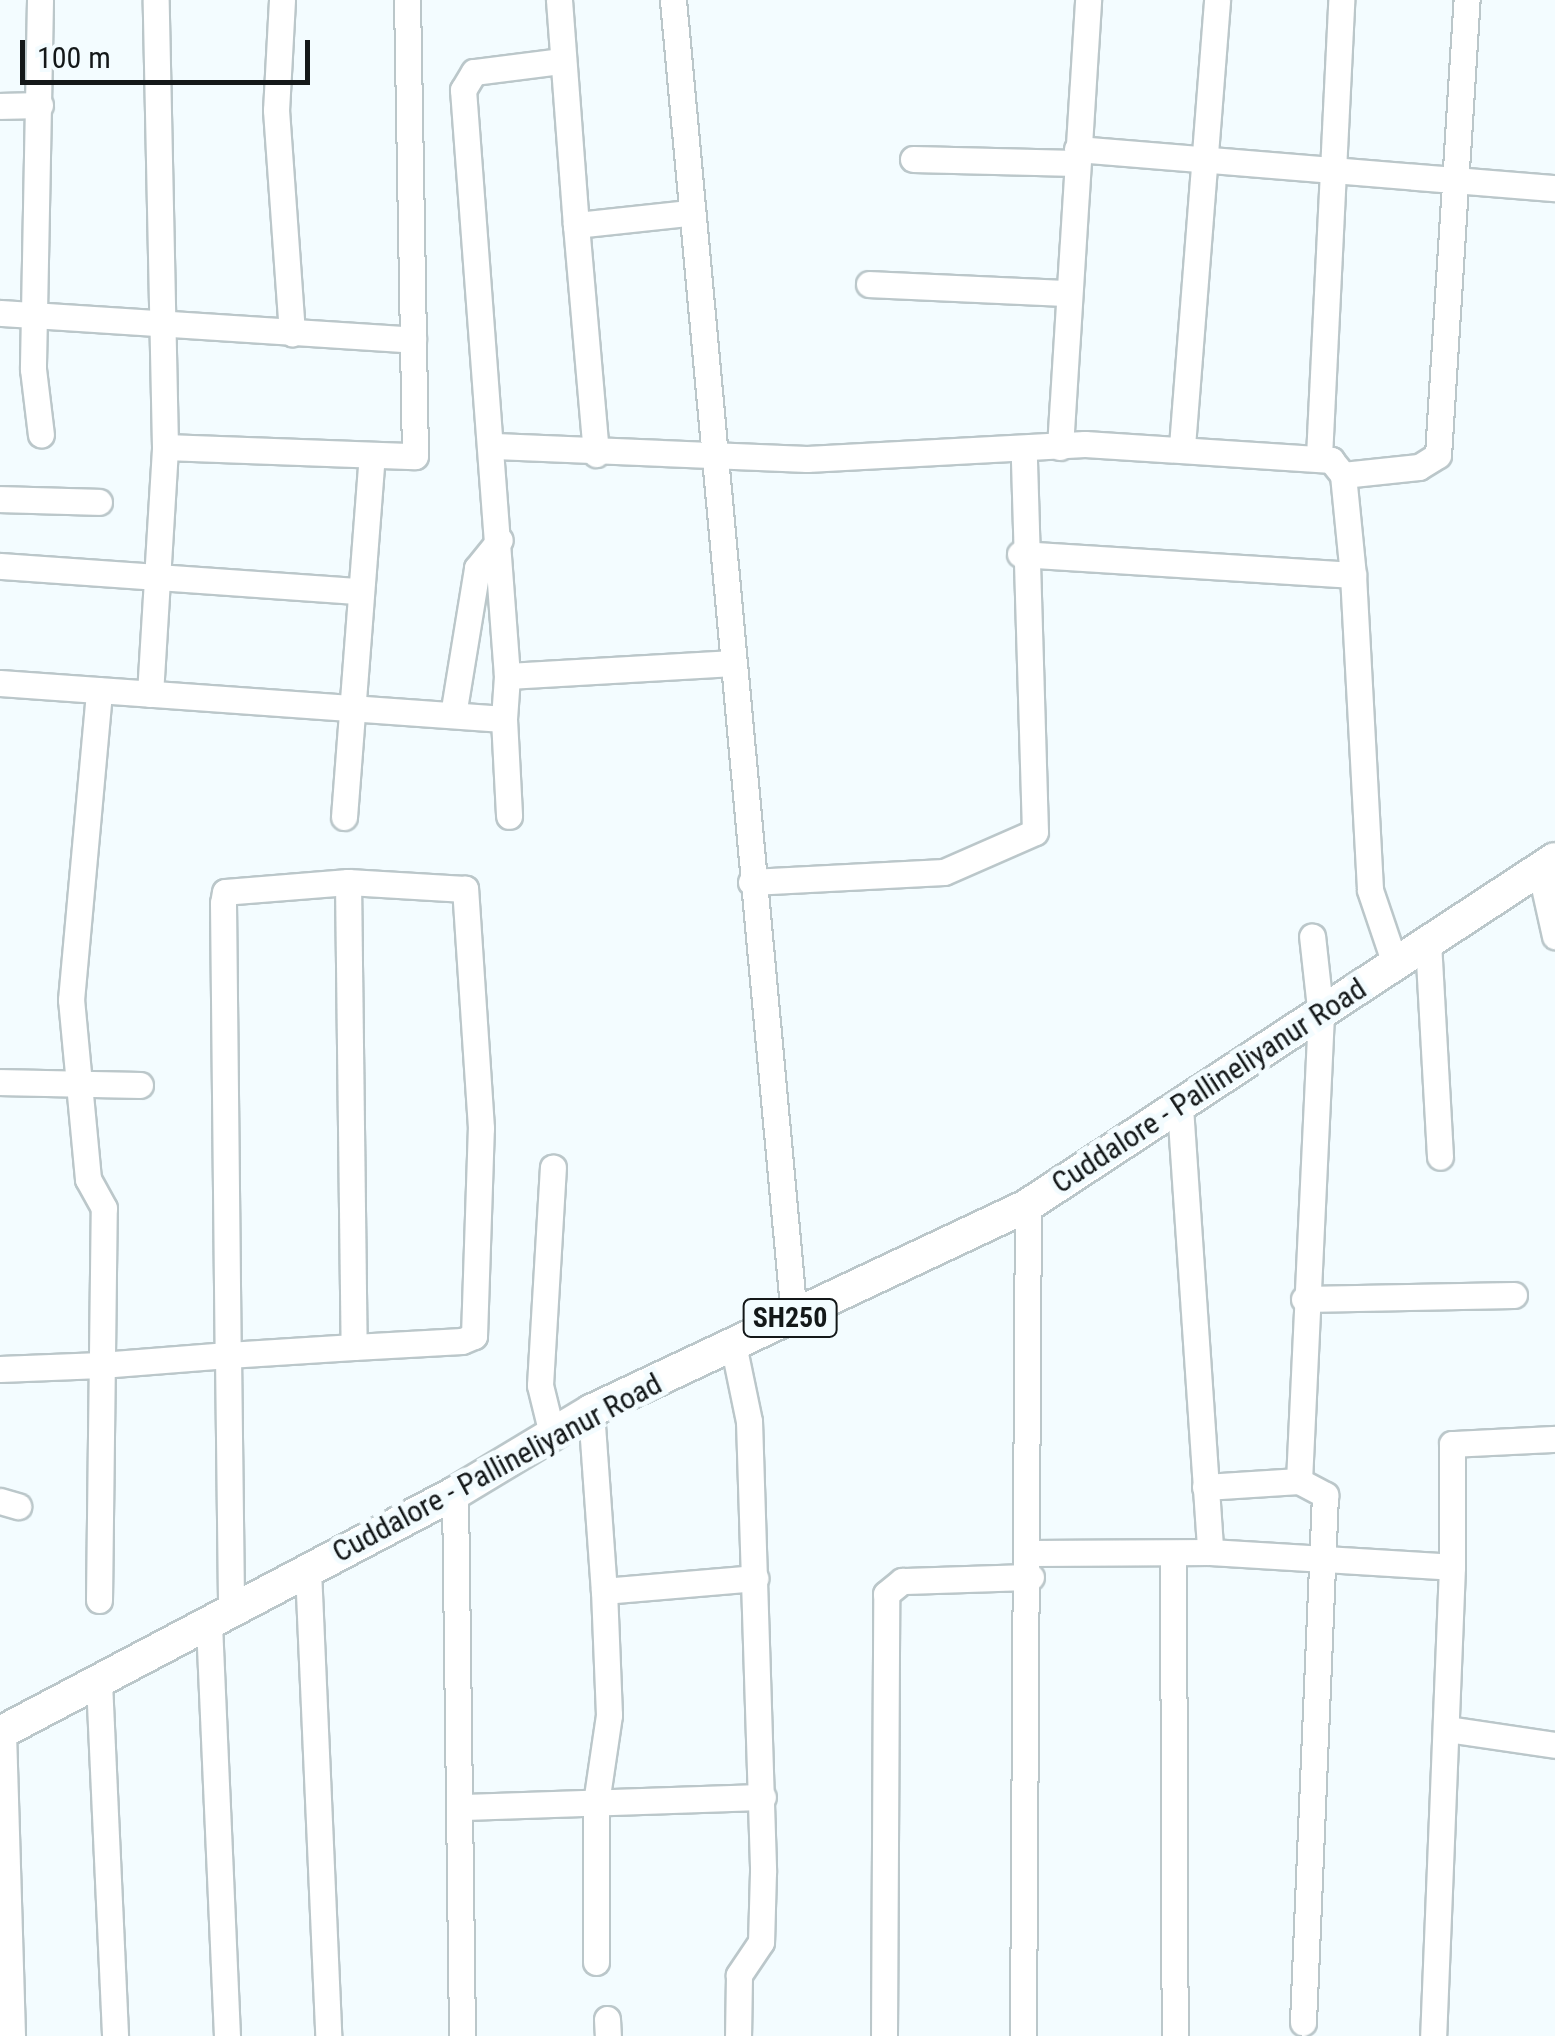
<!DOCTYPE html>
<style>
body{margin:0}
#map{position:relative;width:1555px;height:2036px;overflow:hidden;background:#f3fcff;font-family:"Roboto Condensed",sans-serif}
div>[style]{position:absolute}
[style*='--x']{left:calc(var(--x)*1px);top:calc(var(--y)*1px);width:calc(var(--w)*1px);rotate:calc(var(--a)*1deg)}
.roads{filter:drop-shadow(2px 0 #bbc7ca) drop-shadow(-2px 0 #bbc7ca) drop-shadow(0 2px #bbc7ca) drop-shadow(0 -2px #bbc7ca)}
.minor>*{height:25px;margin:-12.5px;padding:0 12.5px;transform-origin:12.5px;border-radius:12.5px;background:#fff}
.major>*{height:32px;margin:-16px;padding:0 16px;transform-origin:16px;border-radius:16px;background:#fff}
span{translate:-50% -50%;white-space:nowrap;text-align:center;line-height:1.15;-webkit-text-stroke:10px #f3fcff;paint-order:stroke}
.shield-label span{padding:2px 8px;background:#f3fcff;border:2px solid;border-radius:8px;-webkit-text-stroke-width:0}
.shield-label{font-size:28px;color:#141819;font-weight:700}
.street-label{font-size:30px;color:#141819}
.scale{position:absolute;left:20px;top:40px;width:290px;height:45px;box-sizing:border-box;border:5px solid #141819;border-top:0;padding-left:12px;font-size:30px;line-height:35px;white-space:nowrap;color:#141819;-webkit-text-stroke:8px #f3fcff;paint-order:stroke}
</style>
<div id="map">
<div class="roads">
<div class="minor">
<i style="--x:40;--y:0;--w:369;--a:91.1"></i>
<i style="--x:33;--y:369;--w:66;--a:83.1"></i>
<i style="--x:282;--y:0;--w:110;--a:93.1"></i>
<i style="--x:276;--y:110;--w:224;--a:85.9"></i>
<i style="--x:559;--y:0;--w:226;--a:85.7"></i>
<i style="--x:576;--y:225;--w:113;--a:-6.1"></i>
<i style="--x:673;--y:0;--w:1322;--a:84.75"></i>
<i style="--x:0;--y:106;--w:40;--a:-1.4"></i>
<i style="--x:1077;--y:149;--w:480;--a:4.7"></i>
<i style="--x:913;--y:159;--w:163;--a:1.4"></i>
<i style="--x:576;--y:225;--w:230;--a:85"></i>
<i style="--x:869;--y:284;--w:200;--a:2.6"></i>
<i style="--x:0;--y:313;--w:414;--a:3.7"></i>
<i style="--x:495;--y:446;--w:312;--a:2.4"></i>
<i style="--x:807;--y:459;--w:278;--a:-3.1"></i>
<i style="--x:1085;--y:444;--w:247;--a:3.7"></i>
<i style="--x:1331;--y:460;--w:19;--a:51"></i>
<i style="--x:1343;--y:475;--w:100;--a:84.3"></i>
<i style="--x:1353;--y:575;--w:315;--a:86.9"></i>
<i style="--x:1370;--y:890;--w:78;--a:71.3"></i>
<i style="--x:1182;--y:446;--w:447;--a:-85.5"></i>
<i style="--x:165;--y:447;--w:250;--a:2.1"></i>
<i style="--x:415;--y:456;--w:456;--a:-91"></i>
<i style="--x:1060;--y:447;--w:448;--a:-86.4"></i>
<i style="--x:1319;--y:457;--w:458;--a:-87.2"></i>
<i style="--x:1343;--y:475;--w:76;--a:-6"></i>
<i style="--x:1419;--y:467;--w:22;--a:-32"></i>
<i style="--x:1438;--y:455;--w:456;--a:-86.4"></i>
<i style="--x:0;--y:499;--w:99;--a:1.7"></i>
<i style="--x:1020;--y:554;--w:334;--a:3.6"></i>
<i style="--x:0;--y:566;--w:359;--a:4"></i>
<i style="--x:507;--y:676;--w:588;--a:-94.29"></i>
<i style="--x:463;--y:90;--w:21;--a:-59"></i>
<i style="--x:474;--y:72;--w:88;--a:-7.2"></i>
<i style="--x:0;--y:683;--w:505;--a:4.09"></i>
<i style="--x:504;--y:719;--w:43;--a:-86"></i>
<i style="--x:507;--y:676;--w:223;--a:-3.3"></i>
<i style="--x:150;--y:694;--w:247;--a:-86.5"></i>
<i style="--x:165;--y:447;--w:447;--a:-91.2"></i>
<i style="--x:453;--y:715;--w:149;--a:-80.7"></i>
<i style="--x:477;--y:568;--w:36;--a:-51"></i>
<i style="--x:504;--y:719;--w:97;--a:87"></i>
<i style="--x:344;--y:817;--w:361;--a:-85.6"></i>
<i style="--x:1540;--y:869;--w:69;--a:77.4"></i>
<i style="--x:348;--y:882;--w:465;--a:89.3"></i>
<i style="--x:751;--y:882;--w:193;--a:-3"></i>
<i style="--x:944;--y:872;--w:99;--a:-23.7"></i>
<i style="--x:1035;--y:832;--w:381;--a:-91.7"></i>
<i style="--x:1428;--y:942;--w:215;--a:86.8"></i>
<i style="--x:0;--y:1082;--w:140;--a:1.2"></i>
<i style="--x:1180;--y:1107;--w:446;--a:86.1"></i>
<i style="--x:1304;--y:1299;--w:210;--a:-1.1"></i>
<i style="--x:733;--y:1344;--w:79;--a:78.3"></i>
<i style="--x:749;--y:1421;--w:451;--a:88.2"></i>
<i style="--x:763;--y:1872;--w:70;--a:91.6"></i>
<i style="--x:761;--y:1942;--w:40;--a:124"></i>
<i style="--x:739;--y:1975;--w:61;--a:90.9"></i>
<i style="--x:0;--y:1369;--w:101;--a:-2.3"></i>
<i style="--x:101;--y:1365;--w:127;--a:-4.5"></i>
<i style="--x:228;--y:1355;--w:126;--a:-3.6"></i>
<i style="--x:354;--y:1347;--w:108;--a:-3.2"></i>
<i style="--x:462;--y:1341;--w:13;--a:-23"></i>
<i style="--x:474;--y:1336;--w:208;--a:-88.1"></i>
<i style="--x:481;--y:1128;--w:240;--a:-93.8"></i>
<i style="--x:465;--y:889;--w:117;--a:-176.6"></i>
<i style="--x:348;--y:882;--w:123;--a:175.4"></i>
<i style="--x:225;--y:892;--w:11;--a:100"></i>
<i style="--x:223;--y:903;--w:452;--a:89.4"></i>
<i style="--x:228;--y:1355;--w:258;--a:89.3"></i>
<i style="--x:591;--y:1411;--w:180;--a:85.9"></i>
<i style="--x:604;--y:1591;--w:152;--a:-4.9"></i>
<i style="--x:552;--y:1434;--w:50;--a:-103.8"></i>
<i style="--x:540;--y:1385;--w:218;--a:-86.6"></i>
<i style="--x:1299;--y:1481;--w:465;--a:-87.3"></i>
<i style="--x:1321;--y:1017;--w:81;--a:-96.3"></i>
<i style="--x:1205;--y:1487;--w:94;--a:-3.7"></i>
<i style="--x:1299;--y:1481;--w:30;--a:28"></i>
<i style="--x:1325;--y:1495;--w:528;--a:92.39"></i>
<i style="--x:455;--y:1493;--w:543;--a:89.26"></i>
<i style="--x:0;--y:1501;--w:19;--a:16"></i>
<i style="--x:1031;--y:1553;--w:179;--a:-0.3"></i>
<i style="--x:1210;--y:1552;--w:242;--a:3.5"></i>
<i style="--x:1452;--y:1567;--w:469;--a:92.3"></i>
<i style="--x:1173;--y:1553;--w:483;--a:89.8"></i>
<i style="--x:1452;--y:1567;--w:123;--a:-90"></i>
<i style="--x:1452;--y:1444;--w:103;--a:-2.8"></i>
<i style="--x:308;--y:1570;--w:466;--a:87.5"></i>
<i style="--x:99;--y:1600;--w:392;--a:-89.3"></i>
<i style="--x:104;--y:1208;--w:33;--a:-119"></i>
<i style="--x:88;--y:1179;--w:180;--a:-95.4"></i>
<i style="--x:71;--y:1000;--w:311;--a:-84.8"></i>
<i style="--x:209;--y:1624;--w:412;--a:87.5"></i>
<i style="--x:99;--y:1682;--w:354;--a:87.4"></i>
<i style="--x:1447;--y:1729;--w:109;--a:8.4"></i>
<i style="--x:3;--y:1732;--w:304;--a:88.3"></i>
<i style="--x:462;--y:1807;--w:301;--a:-1.9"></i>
<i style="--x:596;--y:1962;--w:159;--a:-90"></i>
<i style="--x:596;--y:1803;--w:89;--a:-81.6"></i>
<i style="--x:609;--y:1715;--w:124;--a:-92.3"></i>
<i style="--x:607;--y:2019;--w:17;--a:87"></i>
<i style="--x:884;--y:2036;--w:442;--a:-89.7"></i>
<i style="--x:886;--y:1594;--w:21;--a:-39"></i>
<i style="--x:902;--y:1581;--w:129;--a:-1.8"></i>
<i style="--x:1023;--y:2036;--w:831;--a:-89.66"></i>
</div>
<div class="major">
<i style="--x:0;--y:1733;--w:514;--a:-27.81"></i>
<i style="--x:455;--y:1493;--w:159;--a:-31.1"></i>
<i style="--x:591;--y:1411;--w:483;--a:-25.2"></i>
<i style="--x:1028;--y:1205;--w:630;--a:-33.29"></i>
</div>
</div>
<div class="shield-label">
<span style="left:790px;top:1318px">SH250</span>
</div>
<div class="street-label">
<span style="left:1209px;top:1086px;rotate:-33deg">Cuddalore - Pallineliyanur Road</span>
<span style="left:497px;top:1468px;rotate:-28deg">Cuddalore - Pallineliyanur Road</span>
</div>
<div class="scale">100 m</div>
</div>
